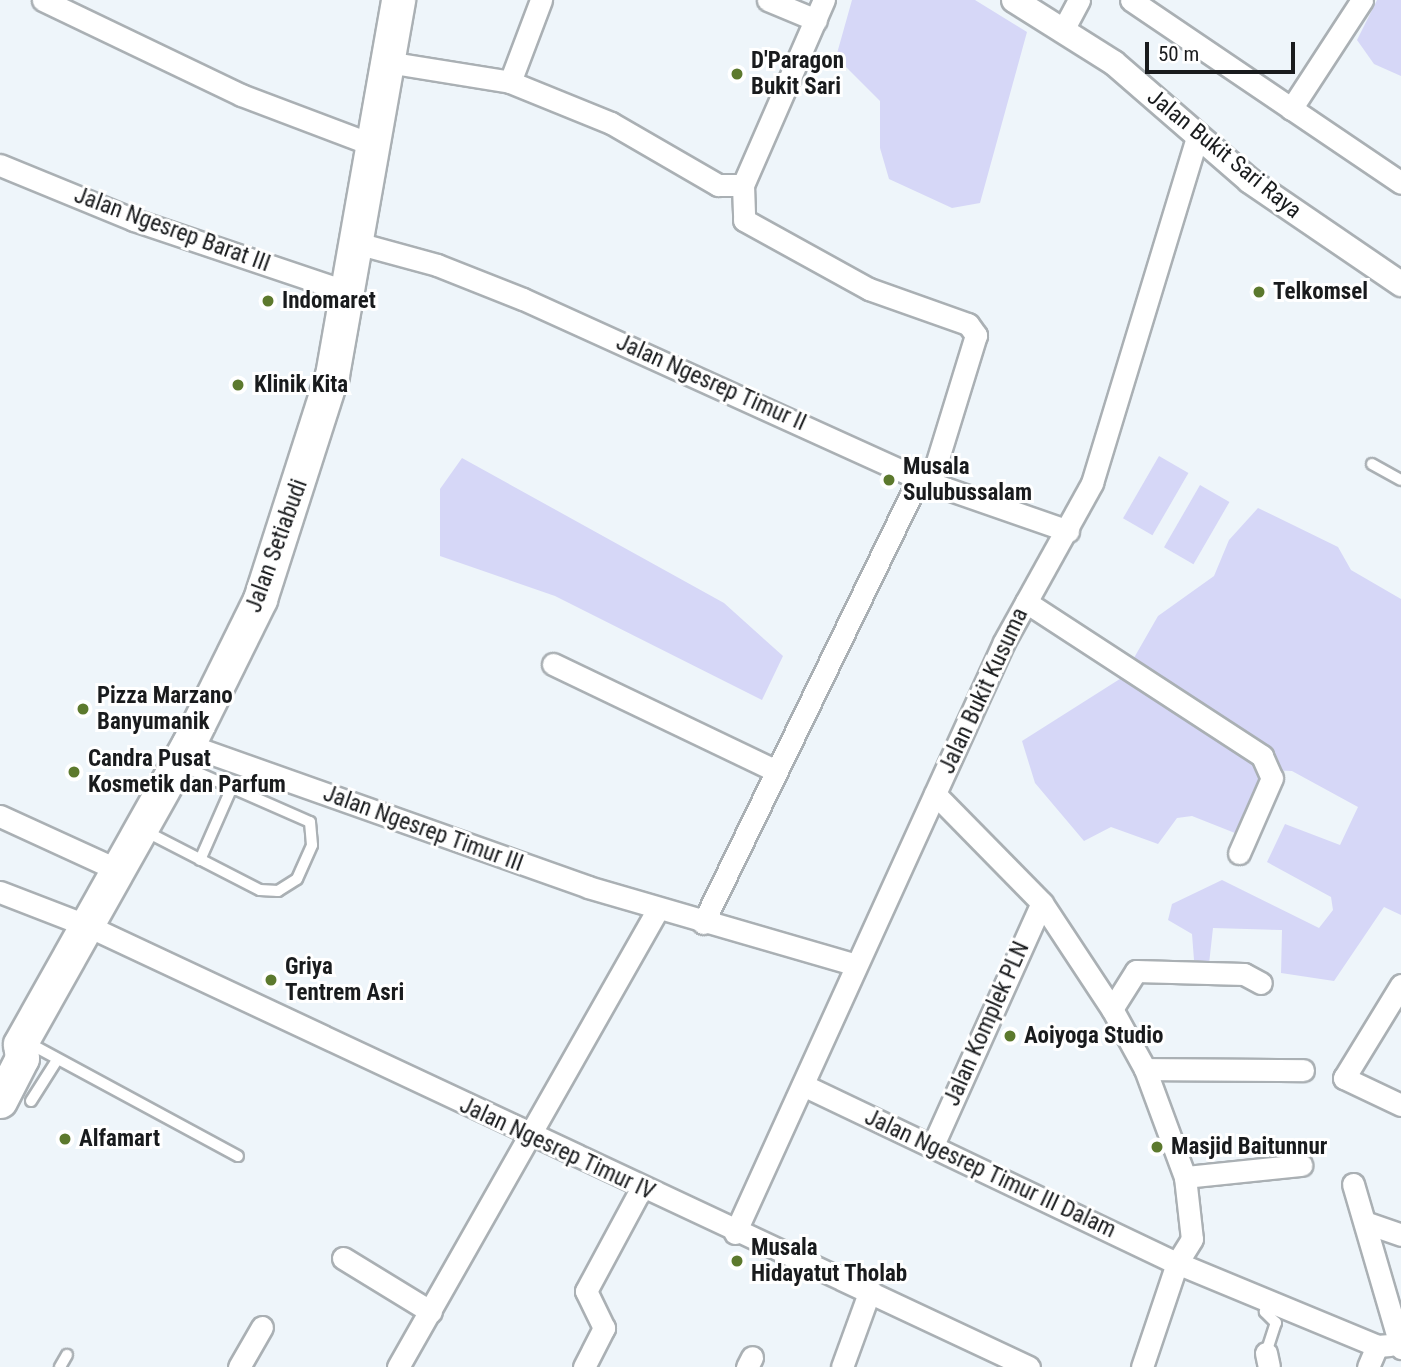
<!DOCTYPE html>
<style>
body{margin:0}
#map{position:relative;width:1401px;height:1367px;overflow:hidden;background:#eef5fa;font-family:"Roboto Condensed",sans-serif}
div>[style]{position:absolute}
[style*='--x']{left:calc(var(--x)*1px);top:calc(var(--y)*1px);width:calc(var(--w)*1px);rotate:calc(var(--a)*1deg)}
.green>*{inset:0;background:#d6d7f7;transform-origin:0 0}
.roads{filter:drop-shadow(2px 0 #aab0b4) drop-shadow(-2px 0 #aab0b4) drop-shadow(0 2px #aab0b4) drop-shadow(0 -2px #aab0b4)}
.service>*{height:10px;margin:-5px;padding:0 5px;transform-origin:5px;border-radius:5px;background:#fff}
.minor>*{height:21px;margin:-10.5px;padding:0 10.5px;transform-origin:10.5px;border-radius:10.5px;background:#fff}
.tertiary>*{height:24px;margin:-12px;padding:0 12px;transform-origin:12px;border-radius:12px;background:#fff}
.trunk>*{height:33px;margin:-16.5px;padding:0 16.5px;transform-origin:16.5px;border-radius:16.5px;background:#fff}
.dots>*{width:19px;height:19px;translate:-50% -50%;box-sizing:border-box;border:4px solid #fff;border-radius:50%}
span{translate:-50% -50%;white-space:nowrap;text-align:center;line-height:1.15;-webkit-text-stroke:6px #fff;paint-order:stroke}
.poi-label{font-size:23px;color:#191b1d;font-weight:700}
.left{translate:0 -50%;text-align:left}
.street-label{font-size:23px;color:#191b1d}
.scale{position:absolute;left:1145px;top:42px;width:150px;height:32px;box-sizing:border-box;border:4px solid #191b1d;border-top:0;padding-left:9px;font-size:21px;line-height:24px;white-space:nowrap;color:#191b1d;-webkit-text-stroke:5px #fff;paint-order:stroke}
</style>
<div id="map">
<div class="green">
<i style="clip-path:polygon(852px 0,975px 0,1027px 32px,980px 203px,952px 208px,889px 179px,880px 148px,880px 101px,836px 57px)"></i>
<i style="clip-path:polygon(1377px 0,1401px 0,1401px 76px,1374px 64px,1357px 40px)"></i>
<i style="left:1159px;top:456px;width:34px;height:72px;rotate:30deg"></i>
<i style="clip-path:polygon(462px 458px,724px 603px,783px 656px,762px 700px,555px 596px,440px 556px,440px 489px)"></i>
<i style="left:1200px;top:485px;width:34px;height:72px;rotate:30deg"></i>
<i style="clip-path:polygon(1258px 508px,1338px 547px,1351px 570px,1401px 599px,1401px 915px,1384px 907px,1334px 981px,1281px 973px,1282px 930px,1213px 928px,1209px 964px,1194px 960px,1192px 934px,1168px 920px,1172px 904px,1222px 880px,1319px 928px,1333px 910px,1331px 897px,1267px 862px,1285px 824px,1340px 845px,1358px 807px,1292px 771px,1267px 770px,1240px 835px,1192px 816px,1177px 818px,1158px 844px,1111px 827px,1084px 841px,1035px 783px,1022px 741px,1123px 677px,1158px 616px,1214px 576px,1229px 540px)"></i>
</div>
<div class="roads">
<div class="service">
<i style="--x:1372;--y:464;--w:33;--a:29"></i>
<i style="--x:145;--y:831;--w:129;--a:27.2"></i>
<i style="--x:260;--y:890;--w:18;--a:3"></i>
<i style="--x:278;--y:891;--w:22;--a:-32"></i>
<i style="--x:297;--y:879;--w:37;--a:-66"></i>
<i style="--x:312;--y:845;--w:23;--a:-95"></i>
<i style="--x:310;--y:822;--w:142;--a:-156.3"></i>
<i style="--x:200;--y:860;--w:80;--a:-66.3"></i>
<i style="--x:25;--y:1041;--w:242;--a:28.4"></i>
<i style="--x:31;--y:1101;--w:49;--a:-57.6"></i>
<i style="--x:1266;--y:1353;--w:32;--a:-72"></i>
<i style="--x:1276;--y:1323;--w:16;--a:-135"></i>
<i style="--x:1265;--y:1312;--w:12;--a:-70"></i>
<i style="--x:60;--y:1367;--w:14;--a:-60"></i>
</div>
<div class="minor">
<i style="--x:43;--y:0;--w:220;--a:25.6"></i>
<i style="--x:241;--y:95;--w:139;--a:20.7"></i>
<i style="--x:768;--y:0;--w:52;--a:22.6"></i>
<i style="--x:1131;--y:0;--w:326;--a:34.1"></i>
<i style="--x:1063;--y:30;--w:34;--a:-62"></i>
<i style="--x:387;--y:62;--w:125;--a:9.2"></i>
<i style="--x:510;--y:82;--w:109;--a:22.1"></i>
<i style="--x:611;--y:123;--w:124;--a:30.1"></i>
<i style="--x:718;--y:185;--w:25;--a:0"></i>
<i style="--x:743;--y:185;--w:202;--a:-66.4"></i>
<i style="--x:510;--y:82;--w:88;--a:-69.3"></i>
<i style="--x:1291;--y:109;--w:130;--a:-56.9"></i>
<i style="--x:0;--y:165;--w:145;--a:22.3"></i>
<i style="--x:134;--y:220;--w:223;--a:18.6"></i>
<i style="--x:743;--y:185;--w:35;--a:88"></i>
<i style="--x:744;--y:220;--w:143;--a:28.9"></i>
<i style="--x:869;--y:289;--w:105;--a:19.5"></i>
<i style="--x:968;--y:324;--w:14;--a:54"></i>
<i style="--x:976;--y:335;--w:153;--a:107.1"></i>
<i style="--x:353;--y:242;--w:87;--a:15.3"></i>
<i style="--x:437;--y:265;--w:92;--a:21.6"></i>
<i style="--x:523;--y:299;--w:435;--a:24.4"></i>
<i style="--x:919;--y:479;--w:158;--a:19.2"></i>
<i style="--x:1026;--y:602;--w:282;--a:33.1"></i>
<i style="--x:1262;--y:756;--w:24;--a:66"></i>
<i style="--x:1272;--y:778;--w:82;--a:113.7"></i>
<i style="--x:553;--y:664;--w:247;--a:25.6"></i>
<i style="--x:188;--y:745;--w:424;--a:19.5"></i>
<i style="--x:588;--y:887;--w:279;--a:16.2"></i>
<i style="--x:935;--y:794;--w:153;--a:45.5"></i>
<i style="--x:1042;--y:903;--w:127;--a:56.6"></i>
<i style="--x:1112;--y:1009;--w:68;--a:61.2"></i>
<i style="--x:1145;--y:1069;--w:115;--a:69.7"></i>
<i style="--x:1185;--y:1177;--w:62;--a:83.6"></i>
<i style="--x:1192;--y:1239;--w:28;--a:122"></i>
<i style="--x:1177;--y:1263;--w:110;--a:108.6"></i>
<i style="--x:0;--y:816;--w:130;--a:24.6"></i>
<i style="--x:0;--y:892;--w:94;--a:21.1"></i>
<i style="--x:88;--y:926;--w:1039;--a:25.11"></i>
<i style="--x:703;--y:923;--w:494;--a:-64.1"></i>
<i style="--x:1401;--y:985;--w:109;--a:121.5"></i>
<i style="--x:1344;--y:1078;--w:63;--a:25.3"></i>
<i style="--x:1112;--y:1009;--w:45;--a:-57.7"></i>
<i style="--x:1136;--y:971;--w:108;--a:1.6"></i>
<i style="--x:1244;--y:974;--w:19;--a:28"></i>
<i style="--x:1145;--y:1069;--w:158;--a:0.4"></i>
<i style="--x:803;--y:1085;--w:414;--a:25.5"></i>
<i style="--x:1177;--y:1263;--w:217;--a:22.5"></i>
<i style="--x:933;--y:1145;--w:265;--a:-65.8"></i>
<i style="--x:1185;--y:1177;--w:117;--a:-5.9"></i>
<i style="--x:1353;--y:1184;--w:171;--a:73.7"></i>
<i style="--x:1367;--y:1223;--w:36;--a:19"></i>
<i style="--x:735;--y:1233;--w:649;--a:-65.53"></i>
<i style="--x:1004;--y:642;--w:182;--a:-61"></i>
<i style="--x:1092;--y:483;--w:362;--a:-73.1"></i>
<i style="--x:343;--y:1258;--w:103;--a:31.5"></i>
<i style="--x:1266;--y:1353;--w:14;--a:78"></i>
<i style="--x:239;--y:1367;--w:46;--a:-60.1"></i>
<i style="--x:398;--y:1367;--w:527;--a:-60.42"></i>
<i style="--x:584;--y:1367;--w:44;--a:-62.9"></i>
<i style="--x:604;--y:1328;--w:41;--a:-115.9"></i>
<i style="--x:586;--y:1291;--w:116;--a:-61.7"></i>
<i style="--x:747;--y:1367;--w:11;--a:-63"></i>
<i style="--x:842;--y:1367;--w:82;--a:-70"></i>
<i style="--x:1368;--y:1367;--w:23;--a:-67"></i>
<i style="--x:1377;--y:1346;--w:13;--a:-4"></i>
</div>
<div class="tertiary">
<i style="--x:1014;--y:0;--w:118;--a:32.2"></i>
<i style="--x:1114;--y:63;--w:180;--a:40.9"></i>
<i style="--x:1250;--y:181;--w:183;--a:34.3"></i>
</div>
<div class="trunk">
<i style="--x:0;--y:1101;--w:48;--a:-62.9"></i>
<i style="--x:22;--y:1058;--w:14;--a:-98"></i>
<i style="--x:20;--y:1044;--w:343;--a:-60.7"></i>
<i style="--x:188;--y:745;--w:163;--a:-63.7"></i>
<i style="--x:260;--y:599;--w:235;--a:-72.2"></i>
<i style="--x:332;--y:375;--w:381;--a:-80"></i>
</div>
</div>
<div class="dots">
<i style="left:737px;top:74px;background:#5c792d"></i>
<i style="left:1259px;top:292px;background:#5c792d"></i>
<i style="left:268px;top:301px;background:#5c792d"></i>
<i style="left:238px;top:385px;background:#5c792d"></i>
<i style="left:889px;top:480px;background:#5c792d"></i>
<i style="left:83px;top:709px;background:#5c792d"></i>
<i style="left:74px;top:772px;background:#5c792d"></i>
<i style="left:271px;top:980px;background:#5c792d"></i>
<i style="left:1010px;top:1036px;background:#5c792d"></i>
<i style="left:65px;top:1139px;background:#5c792d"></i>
<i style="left:1157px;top:1147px;background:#5c792d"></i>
<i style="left:737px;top:1261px;background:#5c792d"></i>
</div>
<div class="poi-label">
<span class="left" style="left:751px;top:74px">D'Paragon<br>Bukit Sari</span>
<span class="left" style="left:1273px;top:292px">Telkomsel</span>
<span class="left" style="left:282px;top:301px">Indomaret</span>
<span class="left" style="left:254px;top:385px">Klinik Kita</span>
<span class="left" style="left:903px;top:480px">Musala<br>Sulubussalam</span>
<span class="left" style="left:97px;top:709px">Pizza Marzano<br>Banyumanik</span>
<span class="left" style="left:88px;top:772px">Candra Pusat<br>Kosmetik dan Parfum</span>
<span class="left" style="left:285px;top:980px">Griya<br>Tentrem Asri</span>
<span class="left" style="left:1024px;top:1036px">Aoiyoga Studio</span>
<span class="left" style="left:79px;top:1139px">Alfamart</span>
<span class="left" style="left:1171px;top:1147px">Masjid Baitunnur</span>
<span class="left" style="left:751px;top:1261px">Musala<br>Hidayatut Tholab</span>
</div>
<div class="street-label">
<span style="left:1224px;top:154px;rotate:39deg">Jalan Bukit Sari Raya</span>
<span style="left:172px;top:230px;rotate:20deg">Jalan Ngesrep Barat III</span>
<span style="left:711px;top:383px;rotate:24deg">Jalan Ngesrep Timur II</span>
<span style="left:277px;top:546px;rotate:-70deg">Jalan Setiabudi</span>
<span style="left:984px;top:691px;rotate:-65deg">Jalan Bukit Kusuma</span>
<span style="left:423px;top:829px;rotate:20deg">Jalan Ngesrep Timur III</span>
<span style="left:987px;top:1024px;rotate:-66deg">Jalan Komplek PLN</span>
<span style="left:557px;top:1149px;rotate:25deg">Jalan Ngesrep Timur IV</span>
<span style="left:990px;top:1174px;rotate:25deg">Jalan Ngesrep Timur III Dalam</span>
</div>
<div class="scale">50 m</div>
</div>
